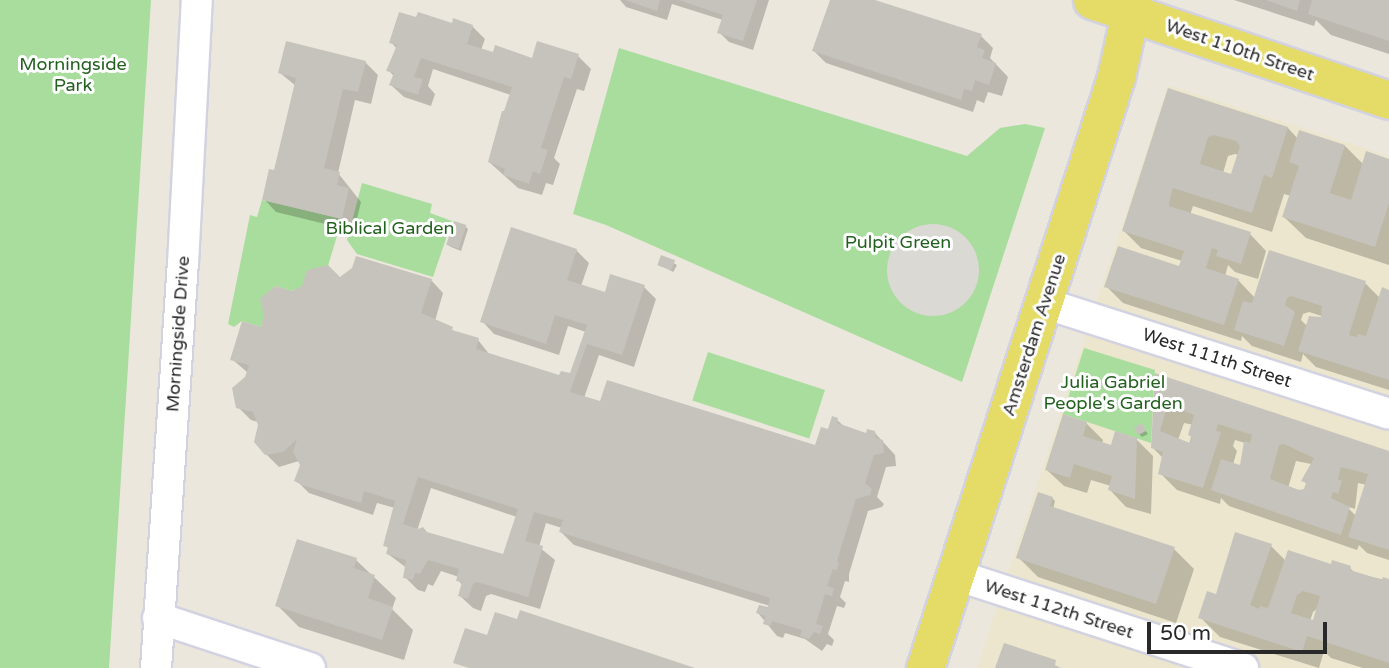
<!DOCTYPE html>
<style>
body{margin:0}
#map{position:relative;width:1389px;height:668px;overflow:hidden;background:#ebe7dc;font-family:"Varela Round",sans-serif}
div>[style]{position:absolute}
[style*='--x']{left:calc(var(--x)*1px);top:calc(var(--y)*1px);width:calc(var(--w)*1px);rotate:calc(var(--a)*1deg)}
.education>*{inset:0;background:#ebe6cd}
.green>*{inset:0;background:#a9dd9d;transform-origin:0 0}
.plaza>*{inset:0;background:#dbd9d3}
.round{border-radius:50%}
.shadow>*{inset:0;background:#0003;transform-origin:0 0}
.building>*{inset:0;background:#c6c3bc;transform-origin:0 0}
.roads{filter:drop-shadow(2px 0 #d2d2e1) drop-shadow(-2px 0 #d2d2e1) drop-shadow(0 2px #d2d2e1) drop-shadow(0 -2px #d2d2e1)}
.minor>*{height:30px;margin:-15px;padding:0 15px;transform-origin:15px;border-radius:15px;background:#fff}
.major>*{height:37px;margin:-18.5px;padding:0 18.5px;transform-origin:18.5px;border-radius:18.5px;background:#e5db67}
span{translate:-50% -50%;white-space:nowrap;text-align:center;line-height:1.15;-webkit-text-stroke:6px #fff;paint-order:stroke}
.street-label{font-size:18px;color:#292929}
.park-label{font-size:18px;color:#23611f}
.scale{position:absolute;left:1147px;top:622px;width:180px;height:32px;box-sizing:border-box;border:4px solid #292929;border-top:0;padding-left:9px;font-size:21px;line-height:24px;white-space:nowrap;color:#292929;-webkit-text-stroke:5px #fff;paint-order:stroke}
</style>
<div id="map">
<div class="education">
<i style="clip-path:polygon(1168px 85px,1389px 156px,1389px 668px,977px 668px)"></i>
</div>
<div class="green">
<i style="clip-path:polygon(0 0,151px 0,109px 668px,0 668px)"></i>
<i style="clip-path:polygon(619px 48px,967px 156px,1000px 128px,1025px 124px,1045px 128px,962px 382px,606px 225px,573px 214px)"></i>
<i style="clip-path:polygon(362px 183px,432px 204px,430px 213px,452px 221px,433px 277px,357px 254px,347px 240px)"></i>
<i style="clip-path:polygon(262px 200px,342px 219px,328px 266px,302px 287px,292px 291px,275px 286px,261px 299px,265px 315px,261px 327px,242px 321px,234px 327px,228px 324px,250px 215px,257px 217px)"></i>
<i style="clip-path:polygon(1084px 348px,1155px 370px,1151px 443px,1063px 414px)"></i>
<i style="left:708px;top:352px;width:123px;height:51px;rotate:18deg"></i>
</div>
<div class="plaza">
<i class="round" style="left:887px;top:224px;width:92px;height:92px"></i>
</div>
<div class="shadow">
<i style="clip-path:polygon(620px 0,769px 0,753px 50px,729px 42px,719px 32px,723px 20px,672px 4px,667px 20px,626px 7px)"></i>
<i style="clip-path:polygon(831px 0,869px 0,981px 36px,993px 48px,990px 58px,1008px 77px,1002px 96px,988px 92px,984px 103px,977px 100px,973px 112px,826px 63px,814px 51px)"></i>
<i style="clip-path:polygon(1234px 0,1389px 0,1389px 54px,1331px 35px,1316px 20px,1314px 26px)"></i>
<i style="clip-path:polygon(453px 25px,472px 26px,485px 39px,481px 50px,533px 60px,539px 43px,578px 56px,591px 69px,584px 91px,577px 89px,554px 158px,560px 164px,553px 185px,546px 183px,542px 195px,518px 188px,489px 162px,511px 95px,433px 69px,428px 86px,435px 94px,431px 106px,404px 97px,391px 85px,394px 76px,388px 70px,397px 49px,391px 42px)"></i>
<i style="clip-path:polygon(365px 62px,378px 75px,371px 104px,355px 100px,338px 173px,361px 202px,354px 231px,276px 212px,264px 199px,275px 173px,296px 86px,280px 73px)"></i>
<i style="clip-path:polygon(evenodd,1170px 90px,1288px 128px,1298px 139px,1345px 146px,1364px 165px,1389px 161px,1389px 265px,1306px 238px,1284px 217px,1291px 196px,1284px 194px,1272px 232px,1193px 206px,1190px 215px,1250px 234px,1266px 251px,1258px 279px,1235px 272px,1228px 265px,1225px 276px,1238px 280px,1255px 298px,1365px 283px,1380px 298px,1389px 291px,1389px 390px,1316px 367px,1303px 354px,1301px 362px,1252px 346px,1242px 336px,1241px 341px,1123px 303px,1106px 286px,1180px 268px,1182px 261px,1141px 248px,1124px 231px,1170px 90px,1235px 154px,1239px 155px,1233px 176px,1223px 173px,1228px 156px,1235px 154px,1170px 90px,1309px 312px,1328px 318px,1307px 326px,1301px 320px,1303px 314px,1309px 312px)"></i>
<i style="clip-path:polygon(465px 226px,468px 229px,461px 251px,451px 247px,448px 245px)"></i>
<i style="clip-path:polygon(evenodd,576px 250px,589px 263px,581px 286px,606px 294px,644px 287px,656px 299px,634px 367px,599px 355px,584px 398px,816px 447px,837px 420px,846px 428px,867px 435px,874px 432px,895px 455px,896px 466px,886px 467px,877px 497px,884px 504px,882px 507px,868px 511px,849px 574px,849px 582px,845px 581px,840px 597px,846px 603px,844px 608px,837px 606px,828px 634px,834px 640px,832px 646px,827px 644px,822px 651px,805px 639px,785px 633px,783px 638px,777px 636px,758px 613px,769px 609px,770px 606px,574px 545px,561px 532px,562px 528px,546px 523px,539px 547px,555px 560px,540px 609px,491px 594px,486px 596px,481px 611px,473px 608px,460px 596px,463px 586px,458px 580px,459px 577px,441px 571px,433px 586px,428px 584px,425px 592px,418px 590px,405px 577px,408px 569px,388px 554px,389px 549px,385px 545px,395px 508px,377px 503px,373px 515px,309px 493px,296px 480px,302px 465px,299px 461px,279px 467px,266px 454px,258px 422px,251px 420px,238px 407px,248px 373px,232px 359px,292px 293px,340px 279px,431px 280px,443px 293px,435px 321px,457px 333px,478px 340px,490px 355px,561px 377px,571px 375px,586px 332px,568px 326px,559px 355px,494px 334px,482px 321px,576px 250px,431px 488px,517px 517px,504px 556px,417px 531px,431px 488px)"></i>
<i style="left:662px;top:257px;width:17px;height:8px;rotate:28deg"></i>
<i style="clip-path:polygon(evenodd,1156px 376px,1389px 452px,1389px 560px,1367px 553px,1359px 545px,1357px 550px,1229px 506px,1221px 498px,1220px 504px,1177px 490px,1160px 473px,1163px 458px,1153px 448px,1156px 376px,1184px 423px,1194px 425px,1189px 445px,1178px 440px,1184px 423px,1156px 376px,1235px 440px,1245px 443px,1241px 467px,1233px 464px,1237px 451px,1233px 446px,1235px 440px,1156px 376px,1296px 461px,1311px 464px,1304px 481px,1307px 484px,1305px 490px,1298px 492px,1288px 488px,1296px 461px,1156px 376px,1358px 483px,1367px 485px,1356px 516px,1346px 506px,1355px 509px,1358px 483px)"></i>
<i style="clip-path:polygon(1086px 423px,1103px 440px,1102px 444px,1112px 447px,1136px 439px,1153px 456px,1151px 514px,1126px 507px,1110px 490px,1111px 486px,1091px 480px,1087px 493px,1064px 486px,1047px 470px)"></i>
<i style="clip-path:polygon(1142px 426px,1148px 434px,1142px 437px,1139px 434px)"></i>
<i style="clip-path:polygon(1052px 498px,1055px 501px,1053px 509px,1174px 549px,1194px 569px,1176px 623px,1038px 577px,1018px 557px)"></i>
<i style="clip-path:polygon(evenodd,1271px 546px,1286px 561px,1350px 568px,1355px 573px,1389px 581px,1389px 668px,1363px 668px,1331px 658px,1324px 651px,1319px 668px,1220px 637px,1200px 617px,1217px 596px,1271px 546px,1318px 608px,1314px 622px,1310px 621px,1313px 612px,1318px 608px)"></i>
<i style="clip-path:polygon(356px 560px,396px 598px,392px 609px,413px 630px,404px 660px,299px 627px,277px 605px)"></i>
</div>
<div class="building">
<i style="clip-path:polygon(625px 0,660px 0,657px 11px)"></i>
<i style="clip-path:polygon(679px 0,757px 0,743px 41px,717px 33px,723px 15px)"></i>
<i style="clip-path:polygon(830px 0,875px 0,982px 34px,977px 47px,985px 50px,982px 58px,996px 63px,989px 85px,975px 80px,972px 91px,964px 89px,961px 100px,812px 51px)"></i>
<i style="clip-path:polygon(1266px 0,1300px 0,1297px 11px)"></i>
<i style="clip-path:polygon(1312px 0,1389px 0,1389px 41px,1308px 14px)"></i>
<i style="clip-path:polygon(399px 12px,416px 17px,418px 12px,452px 23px,453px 18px,473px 25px,467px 44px,493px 52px,495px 45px,532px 58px,537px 41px,579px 54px,571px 79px,564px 77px,541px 148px,548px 150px,540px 174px,533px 171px,529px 184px,503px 175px,505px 169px,488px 162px,502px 111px,504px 111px,512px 87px,421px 58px,414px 77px,423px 79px,418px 95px,389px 85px,394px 73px,386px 71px,397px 45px,389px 43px)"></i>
<i style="clip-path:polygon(286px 41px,366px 61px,358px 92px,343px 89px,324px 168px,340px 172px,337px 185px,349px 188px,342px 219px,262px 200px,269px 169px,274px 170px,296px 78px,278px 73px)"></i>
<i style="clip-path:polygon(evenodd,1168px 88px,1288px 127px,1272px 178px,1264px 175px,1252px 213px,1173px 188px,1170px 198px,1169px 206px,1251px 232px,1241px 264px,1216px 256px,1218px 250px,1212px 248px,1206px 268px,1239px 279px,1224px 325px,1104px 287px,1118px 246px,1179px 266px,1184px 251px,1122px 231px,1168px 88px,1214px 135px,1236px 141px,1240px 146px,1231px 174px,1200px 164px,1208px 137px,1214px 135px)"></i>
<i style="clip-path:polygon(1299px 130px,1345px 145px,1330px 193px,1351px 200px,1366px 151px,1389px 159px,1389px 203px,1375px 247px,1282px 217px,1299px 166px,1289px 162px)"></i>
<i style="left:454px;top:221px;width:13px;height:25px;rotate:18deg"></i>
<i style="clip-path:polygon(evenodd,511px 227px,577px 249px,567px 280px,605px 292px,610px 274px,645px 285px,622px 355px,587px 344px,570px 392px,600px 401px,607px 380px,815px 445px,821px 427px,828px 429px,832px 416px,838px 418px,837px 423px,866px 433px,867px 429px,875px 431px,876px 438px,883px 440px,884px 453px,874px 455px,865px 483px,872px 489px,870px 495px,856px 499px,837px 561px,839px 562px,837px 570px,833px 569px,827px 586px,834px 588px,832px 596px,825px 594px,816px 624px,823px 626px,820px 634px,814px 632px,809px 639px,800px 636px,802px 630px,772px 621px,770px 626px,763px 624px,765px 616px,756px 613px,759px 605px,768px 607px,770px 598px,559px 532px,563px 520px,534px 512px,525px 541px,543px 546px,528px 597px,477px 582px,473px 584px,468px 599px,458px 596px,462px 582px,456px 581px,459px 569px,428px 560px,420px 574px,415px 573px,413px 580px,403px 578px,406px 560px,386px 554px,388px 547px,383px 546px,395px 501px,364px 491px,361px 503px,302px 485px,294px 481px,300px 465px,293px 452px,297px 439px,283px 452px,265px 455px,254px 442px,258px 425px,253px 412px,236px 408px,232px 388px,245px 377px,249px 365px,230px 360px,242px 321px,261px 327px,264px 315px,260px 299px,275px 286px,292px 291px,302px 286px,307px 270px,328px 265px,340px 277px,352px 268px,356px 256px,432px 279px,421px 313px,453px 327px,452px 330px,479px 338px,476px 349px,559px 375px,561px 371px,570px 373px,587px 325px,555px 315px,546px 344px,480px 322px,511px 227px,418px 477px,518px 509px,503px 554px,427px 532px,423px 527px,418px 529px,403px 524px,418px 477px)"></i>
<i style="clip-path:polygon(1269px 250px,1366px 281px,1349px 335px,1356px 337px,1358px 334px,1366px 336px,1382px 287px,1389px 290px,1389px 380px,1298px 351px,1309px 316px,1321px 317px,1322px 306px,1291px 296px,1287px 298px,1285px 305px,1295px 312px,1284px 346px,1234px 330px,1243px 301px,1252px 303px)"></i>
<i style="left:661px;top:255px;width:15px;height:11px;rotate:20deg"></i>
<i style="clip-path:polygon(evenodd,1155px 373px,1389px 451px,1389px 550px,1348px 537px,1368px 474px,1341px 467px,1338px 479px,1342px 481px,1338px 494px,1333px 492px,1331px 498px,1350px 507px,1341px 535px,1211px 490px,1221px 459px,1240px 465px,1244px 441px,1250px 443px,1252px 435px,1231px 428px,1218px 424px,1216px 431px,1221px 432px,1203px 488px,1158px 474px,1163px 452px,1151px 448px,1155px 373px,1172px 406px,1194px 415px,1188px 435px,1192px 437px,1190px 443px,1160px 431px,1167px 407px,1172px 406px,1155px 373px,1284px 444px,1314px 458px,1301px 481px,1306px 483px,1304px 489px,1299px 490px,1270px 479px,1279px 445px,1284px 444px)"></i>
<i style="clip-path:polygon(1063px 414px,1087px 422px,1083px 436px,1111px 445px,1115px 431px,1137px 438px,1135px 499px,1108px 490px,1112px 476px,1074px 464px,1070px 478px,1045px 470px)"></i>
<i style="clip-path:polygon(1142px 423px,1146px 431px,1138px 435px,1134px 428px)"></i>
<i style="clip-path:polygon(1038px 492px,1053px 497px,1050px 506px,1175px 547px,1156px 604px,1016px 558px)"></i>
<i style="clip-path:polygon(evenodd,1235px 532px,1272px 544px,1250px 605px,1259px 609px,1260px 606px,1268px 608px,1288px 550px,1331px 564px,1332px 560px,1351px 566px,1350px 570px,1382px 580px,1383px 577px,1389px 579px,1389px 663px,1307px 636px,1302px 652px,1198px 618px,1207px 591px,1216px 594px,1235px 532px,1303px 591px,1320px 596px,1313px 620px,1291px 613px,1297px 595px,1303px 591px)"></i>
<i style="clip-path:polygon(297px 539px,357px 558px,354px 568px,375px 575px,368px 598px,393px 607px,382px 640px,275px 606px)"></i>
<i style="clip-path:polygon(520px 610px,695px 668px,469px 668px,453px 663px,465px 628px,487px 635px,495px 612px,517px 619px)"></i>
<i style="clip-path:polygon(1004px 643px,1056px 660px,1055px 665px,1061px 668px,995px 668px)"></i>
</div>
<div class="roads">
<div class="minor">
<i style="--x:1044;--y:303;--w:362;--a:17.8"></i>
<i style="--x:956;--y:575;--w:302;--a:18"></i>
<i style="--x:158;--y:618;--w:160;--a:18.2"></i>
<i style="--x:156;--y:668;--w:405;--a:-86.2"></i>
<i style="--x:183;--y:264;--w:264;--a:-87"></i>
</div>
<div class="major">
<i style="--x:1092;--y:0;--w:313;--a:18.6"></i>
<i style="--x:925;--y:668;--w:621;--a:-72.09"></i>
<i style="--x:1116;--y:77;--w:79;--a:-77.6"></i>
</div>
</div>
<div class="street-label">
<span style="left:1240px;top:50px;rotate:19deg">West 110th Street</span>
<span style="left:178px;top:334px;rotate:-86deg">Morningside Drive</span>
<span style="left:1034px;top:335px;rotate:-72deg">Amsterdam Avenue</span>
<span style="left:1217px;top:358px;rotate:18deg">West 111th Street</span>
<span style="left:1059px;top:609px;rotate:18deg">West 112th Street</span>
</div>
<div class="park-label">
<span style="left:73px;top:75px">Morningside<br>Park</span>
<span style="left:390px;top:228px">Biblical Garden</span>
<span style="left:898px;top:242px">Pulpit Green</span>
<span style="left:1113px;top:393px">Julia Gabriel<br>People's Garden</span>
</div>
<div class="scale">50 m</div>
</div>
